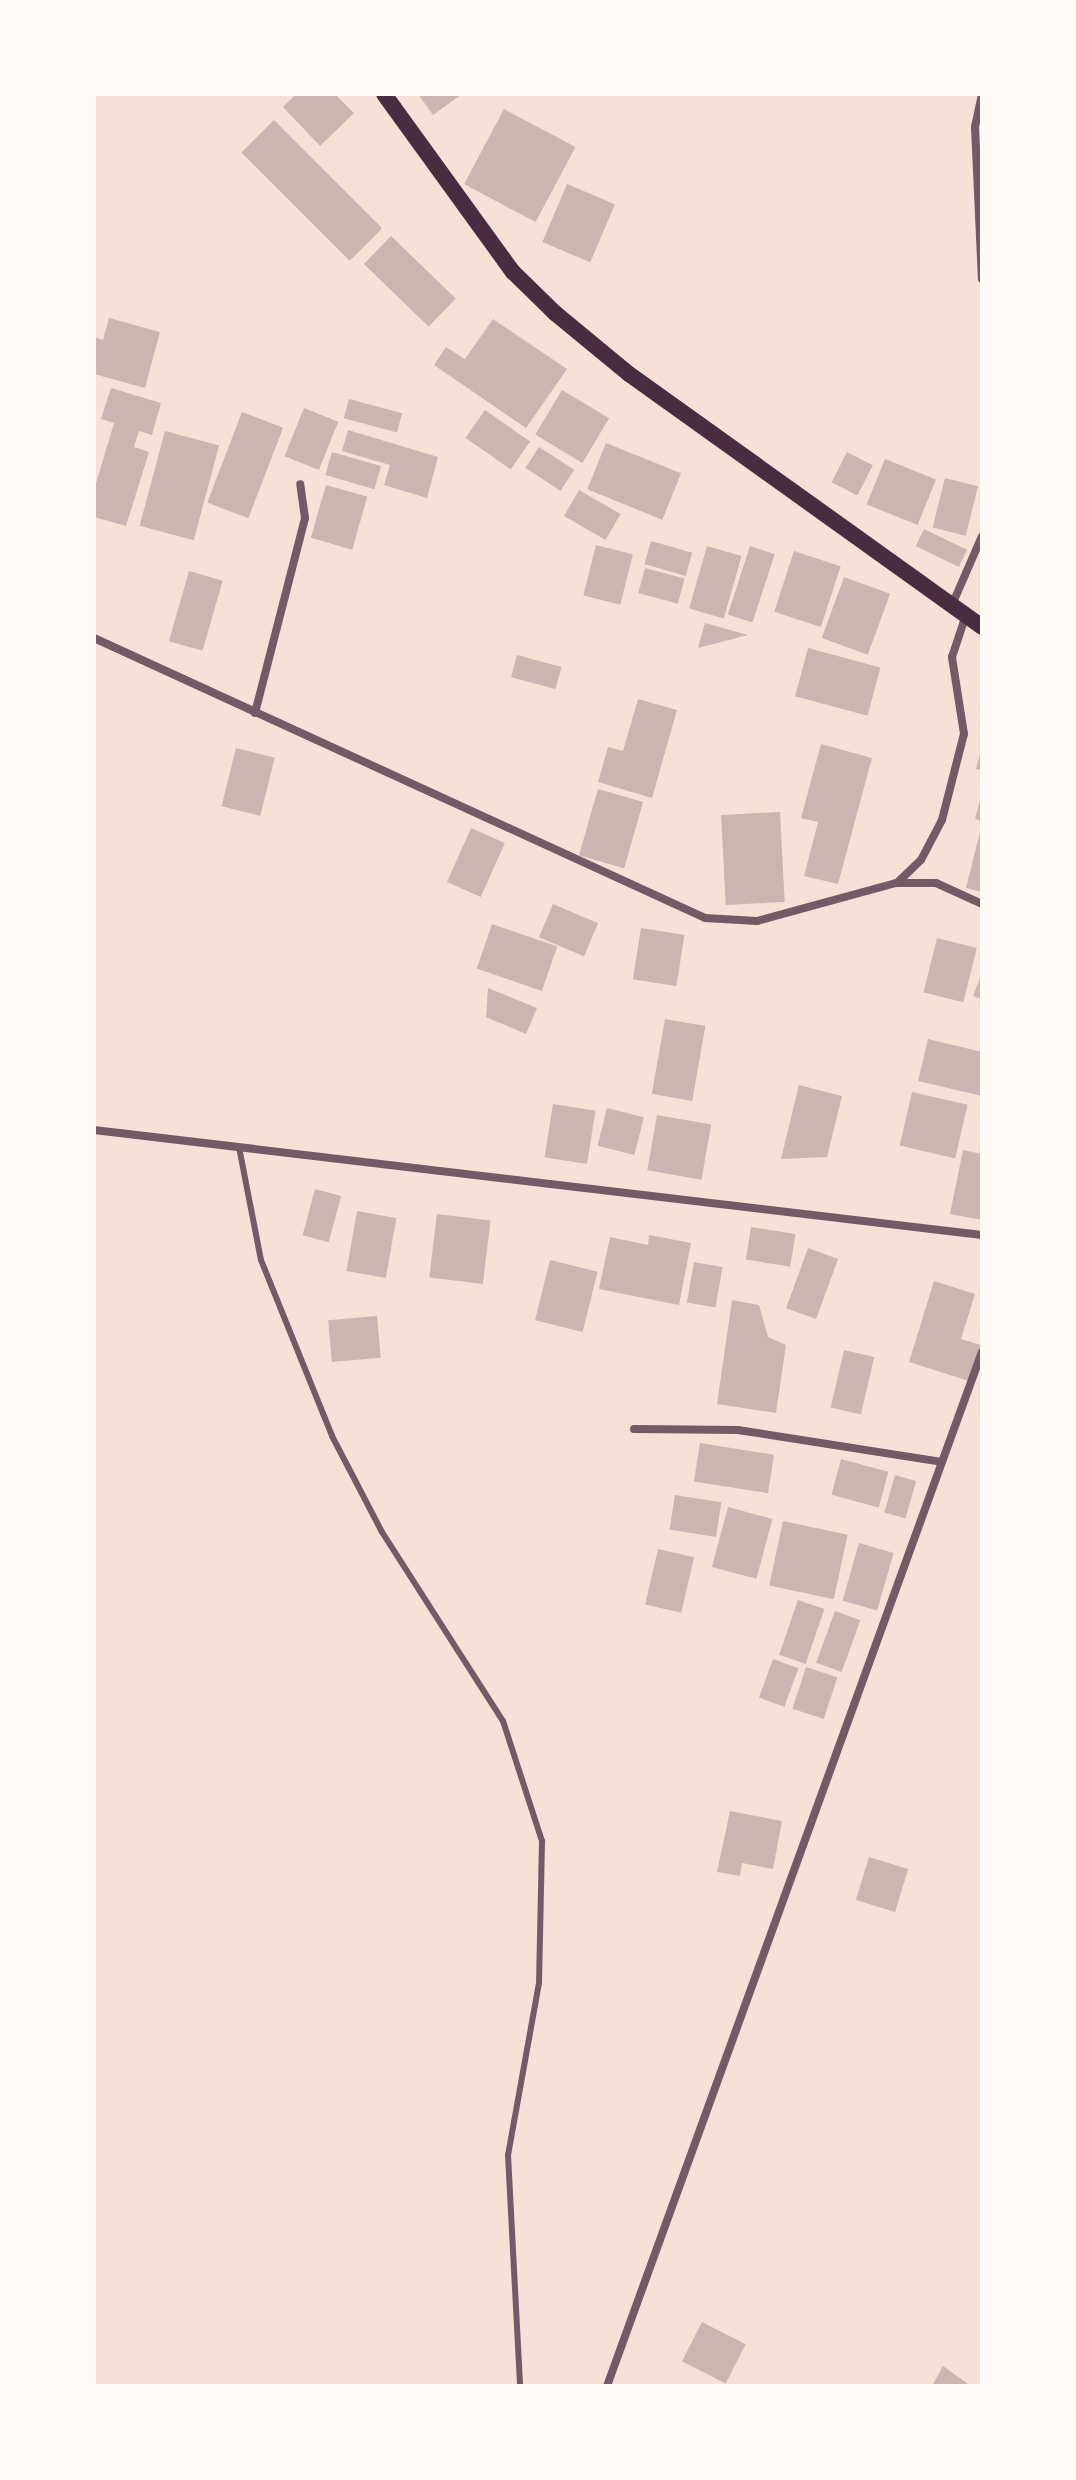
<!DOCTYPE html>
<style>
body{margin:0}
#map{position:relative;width:1076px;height:2480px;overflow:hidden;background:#f7e1d7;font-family:Barlow,sans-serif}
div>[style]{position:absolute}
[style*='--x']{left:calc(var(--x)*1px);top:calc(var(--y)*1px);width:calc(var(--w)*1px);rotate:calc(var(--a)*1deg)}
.building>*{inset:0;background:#ccb4b1;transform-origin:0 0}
.service>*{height:6px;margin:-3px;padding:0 3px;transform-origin:3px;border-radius:3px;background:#755966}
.minor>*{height:8px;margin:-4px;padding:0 4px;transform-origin:4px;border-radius:4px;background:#755966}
.secondary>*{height:16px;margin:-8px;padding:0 8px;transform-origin:8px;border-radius:8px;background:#4a2c40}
span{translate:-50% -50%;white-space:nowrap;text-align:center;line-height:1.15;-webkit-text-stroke:8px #fffaf5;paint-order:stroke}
.frame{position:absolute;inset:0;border:96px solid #fffaf5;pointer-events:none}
</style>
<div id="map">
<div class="building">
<i style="clip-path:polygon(296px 94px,335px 94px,354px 113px,320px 146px,283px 107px)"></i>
<i style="clip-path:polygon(418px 94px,462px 94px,433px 115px)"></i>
<i style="left:504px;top:109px;width:81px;height:85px;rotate:28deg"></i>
<i style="left:274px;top:120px;width:153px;height:46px;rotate:45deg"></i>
<i style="left:567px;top:184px;width:52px;height:63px;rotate:23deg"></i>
<i style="left:391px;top:236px;width:90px;height:39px;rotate:44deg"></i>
<i style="clip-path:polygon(109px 318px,160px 332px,145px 388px,94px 374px,94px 337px,103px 340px)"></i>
<i style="clip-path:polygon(493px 319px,567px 369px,526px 428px,434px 365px,446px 347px,465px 359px)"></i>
<i style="clip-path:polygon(111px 388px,161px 403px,152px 435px,139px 431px,134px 447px,149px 452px,126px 526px,94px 517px,94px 490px,114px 423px,101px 419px)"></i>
<i style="left:562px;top:390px;width:55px;height:52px;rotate:31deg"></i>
<i style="left:349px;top:399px;width:55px;height:20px;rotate:15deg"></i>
<i style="left:304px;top:408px;width:37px;height:52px;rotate:22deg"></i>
<i style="left:485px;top:410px;width:55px;height:34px;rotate:35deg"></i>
<i style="left:242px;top:412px;width:44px;height:97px;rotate:21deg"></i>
<i style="clip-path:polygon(348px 430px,438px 457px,427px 498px,384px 485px,390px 465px,342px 451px)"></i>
<i style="left:165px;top:431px;width:56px;height:98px;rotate:15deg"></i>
<i style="left:606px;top:443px;width:81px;height:50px;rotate:22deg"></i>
<i style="left:539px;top:447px;width:42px;height:25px;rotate:33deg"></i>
<i style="left:332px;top:452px;width:51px;height:24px;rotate:16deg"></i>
<i style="left:847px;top:452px;width:29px;height:34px;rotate:27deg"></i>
<i style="left:885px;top:459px;width:55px;height:49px;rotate:22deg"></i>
<i style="left:945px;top:478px;width:34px;height:51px;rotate:14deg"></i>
<i style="left:326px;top:485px;width:43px;height:55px;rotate:16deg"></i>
<i style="left:579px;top:490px;width:48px;height:30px;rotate:30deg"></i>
<i style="left:924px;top:529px;width:48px;height:19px;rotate:26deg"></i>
<i style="left:651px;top:541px;width:43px;height:24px;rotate:16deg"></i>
<i style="left:596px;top:545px;width:38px;height:52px;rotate:14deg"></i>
<i style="left:707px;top:546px;width:36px;height:65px;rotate:16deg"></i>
<i style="left:750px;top:546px;width:26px;height:72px;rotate:18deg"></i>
<i style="left:794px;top:551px;width:49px;height:64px;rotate:18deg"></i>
<i style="left:645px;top:568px;width:41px;height:26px;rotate:15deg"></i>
<i style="left:189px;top:571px;width:35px;height:73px;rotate:16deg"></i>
<i style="left:844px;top:577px;width:49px;height:65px;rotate:20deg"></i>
<i style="clip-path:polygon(705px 623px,748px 635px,698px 648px)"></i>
<i style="left:808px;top:648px;width:75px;height:50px;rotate:15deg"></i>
<i style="left:517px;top:655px;width:46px;height:23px;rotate:15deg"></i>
<i style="clip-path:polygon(638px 699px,677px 710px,652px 798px,598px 782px,608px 747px,623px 751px)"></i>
<i style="clip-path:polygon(821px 744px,872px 758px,838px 884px,804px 876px,818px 822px,801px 818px)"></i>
<i style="left:236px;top:748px;width:40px;height:60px;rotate:14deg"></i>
<i style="clip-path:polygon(981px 751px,982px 752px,982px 770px,976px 769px)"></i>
<i style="left:598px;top:789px;width:47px;height:69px;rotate:16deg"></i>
<i style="clip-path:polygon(981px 796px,982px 796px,982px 821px,975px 819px)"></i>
<i style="left:780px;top:812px;width:90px;height:59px;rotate:87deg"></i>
<i style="clip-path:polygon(982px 824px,982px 892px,966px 888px)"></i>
<i style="left:471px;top:828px;width:37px;height:59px;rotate:24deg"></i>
<i style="left:553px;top:904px;width:49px;height:36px;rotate:23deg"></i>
<i style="left:492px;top:924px;width:69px;height:47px;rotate:19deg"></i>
<i style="left:641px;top:928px;width:44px;height:52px;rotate:9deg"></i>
<i style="left:937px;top:938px;width:41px;height:56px;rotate:14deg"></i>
<i style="clip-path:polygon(982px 973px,982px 999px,973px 996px)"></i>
<i style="clip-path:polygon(488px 988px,537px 1008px,526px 1034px,486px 1017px)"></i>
<i style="left:665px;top:1019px;width:41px;height:76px;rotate:10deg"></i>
<i style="clip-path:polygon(928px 1039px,982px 1052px,982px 1096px,918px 1081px)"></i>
<i style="clip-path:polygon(799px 1085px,842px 1096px,827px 1157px,781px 1159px)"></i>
<i style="left:912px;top:1092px;width:57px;height:55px;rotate:13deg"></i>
<i style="left:553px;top:1104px;width:43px;height:54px;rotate:9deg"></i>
<i style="left:607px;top:1108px;width:38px;height:39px;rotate:14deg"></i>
<i style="left:657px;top:1115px;width:55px;height:56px;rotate:10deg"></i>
<i style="clip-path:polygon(963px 1150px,982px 1154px,982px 1220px,950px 1214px)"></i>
<i style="left:315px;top:1189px;width:27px;height:48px;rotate:15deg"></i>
<i style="left:357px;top:1211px;width:40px;height:61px;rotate:10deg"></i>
<i style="left:437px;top:1214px;width:54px;height:64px;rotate:7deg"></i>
<i style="left:751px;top:1227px;width:45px;height:33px;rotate:9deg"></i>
<i style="clip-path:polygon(649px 1235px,691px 1243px,679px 1305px,599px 1289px,610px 1237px,648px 1245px)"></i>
<i style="left:808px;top:1248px;width:32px;height:64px;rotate:20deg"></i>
<i style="left:550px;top:1260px;width:49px;height:62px;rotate:14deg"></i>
<i style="left:694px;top:1262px;width:29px;height:41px;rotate:10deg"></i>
<i style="clip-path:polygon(934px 1281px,975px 1294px,961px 1339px,981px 1345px,969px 1381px,909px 1362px)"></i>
<i style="clip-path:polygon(732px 1300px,759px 1305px,768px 1337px,786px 1345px,776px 1413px,717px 1404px)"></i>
<i style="left:377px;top:1316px;width:42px;height:49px;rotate:85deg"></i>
<i style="left:844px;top:1350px;width:31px;height:59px;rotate:13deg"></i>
<i style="left:700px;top:1443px;width:75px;height:39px;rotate:9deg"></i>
<i style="left:841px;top:1459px;width:49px;height:37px;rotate:15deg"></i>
<i style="left:895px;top:1475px;width:22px;height:39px;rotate:16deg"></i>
<i style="left:675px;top:1495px;width:47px;height:35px;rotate:9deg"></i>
<i style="left:728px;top:1507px;width:46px;height:62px;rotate:15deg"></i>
<i style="left:783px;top:1521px;width:66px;height:66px;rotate:12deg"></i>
<i style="left:859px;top:1543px;width:36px;height:60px;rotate:16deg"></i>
<i style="left:658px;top:1549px;width:37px;height:57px;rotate:13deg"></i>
<i style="left:798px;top:1600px;width:28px;height:58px;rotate:19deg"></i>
<i style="left:835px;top:1611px;width:27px;height:55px;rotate:20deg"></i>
<i style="left:773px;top:1659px;width:27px;height:41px;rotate:20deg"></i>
<i style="left:806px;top:1667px;width:33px;height:44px;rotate:18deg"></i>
<i style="clip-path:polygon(730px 1811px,782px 1821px,773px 1869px,742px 1863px,740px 1876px,717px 1872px)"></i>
<i style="left:869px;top:1857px;width:41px;height:45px;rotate:17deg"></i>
<i style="left:702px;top:2322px;width:49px;height:44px;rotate:27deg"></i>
<i style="clip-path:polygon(943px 2366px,971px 2386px,932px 2386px)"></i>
</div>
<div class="service">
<i style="--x:239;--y:1147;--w:115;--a:79"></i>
<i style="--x:261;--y:1260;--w:190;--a:68"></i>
<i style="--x:332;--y:1436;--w:108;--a:62.5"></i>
<i style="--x:382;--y:1532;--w:224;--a:57.4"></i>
<i style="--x:503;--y:1721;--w:126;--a:72"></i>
<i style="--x:542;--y:1841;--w:142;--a:91.2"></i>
<i style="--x:539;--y:1983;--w:175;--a:100.2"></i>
<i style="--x:508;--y:2155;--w:231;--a:87"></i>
</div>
<div class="minor">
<i style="--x:982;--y:94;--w:34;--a:102"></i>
<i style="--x:975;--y:127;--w:152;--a:87.4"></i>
<i style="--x:952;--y:605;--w:75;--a:-66.5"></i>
<i style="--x:94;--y:638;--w:672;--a:24.62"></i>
<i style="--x:705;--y:918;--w:52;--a:3.3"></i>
<i style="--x:757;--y:921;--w:144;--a:-15.3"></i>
<i style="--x:896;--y:883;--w:40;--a:0"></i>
<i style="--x:936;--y:883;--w:51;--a:24.5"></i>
<i style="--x:255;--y:713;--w:201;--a:-75.6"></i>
<i style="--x:305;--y:518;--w:34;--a:-98"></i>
<i style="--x:897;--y:883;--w:33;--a:-44"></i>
<i style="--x:921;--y:860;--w:45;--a:-62.3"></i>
<i style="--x:942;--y:820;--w:89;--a:-75.7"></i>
<i style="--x:964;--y:734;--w:78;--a:-98.9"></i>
<i style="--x:952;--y:657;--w:44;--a:-71.6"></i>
<i style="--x:94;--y:1130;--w:894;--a:6.74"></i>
<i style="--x:634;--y:1429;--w:104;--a:0.6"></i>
<i style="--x:738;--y:1430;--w:206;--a:8.9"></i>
<i style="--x:607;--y:2386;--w:1100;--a:-70.07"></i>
</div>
<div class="secondary">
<i style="--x:384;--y:94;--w:220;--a:54.1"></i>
<i style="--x:513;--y:272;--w:59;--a:44.3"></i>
<i style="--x:555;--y:313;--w:96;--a:39.5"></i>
<i style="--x:629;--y:374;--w:434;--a:35.6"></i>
</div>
<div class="frame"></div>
</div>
